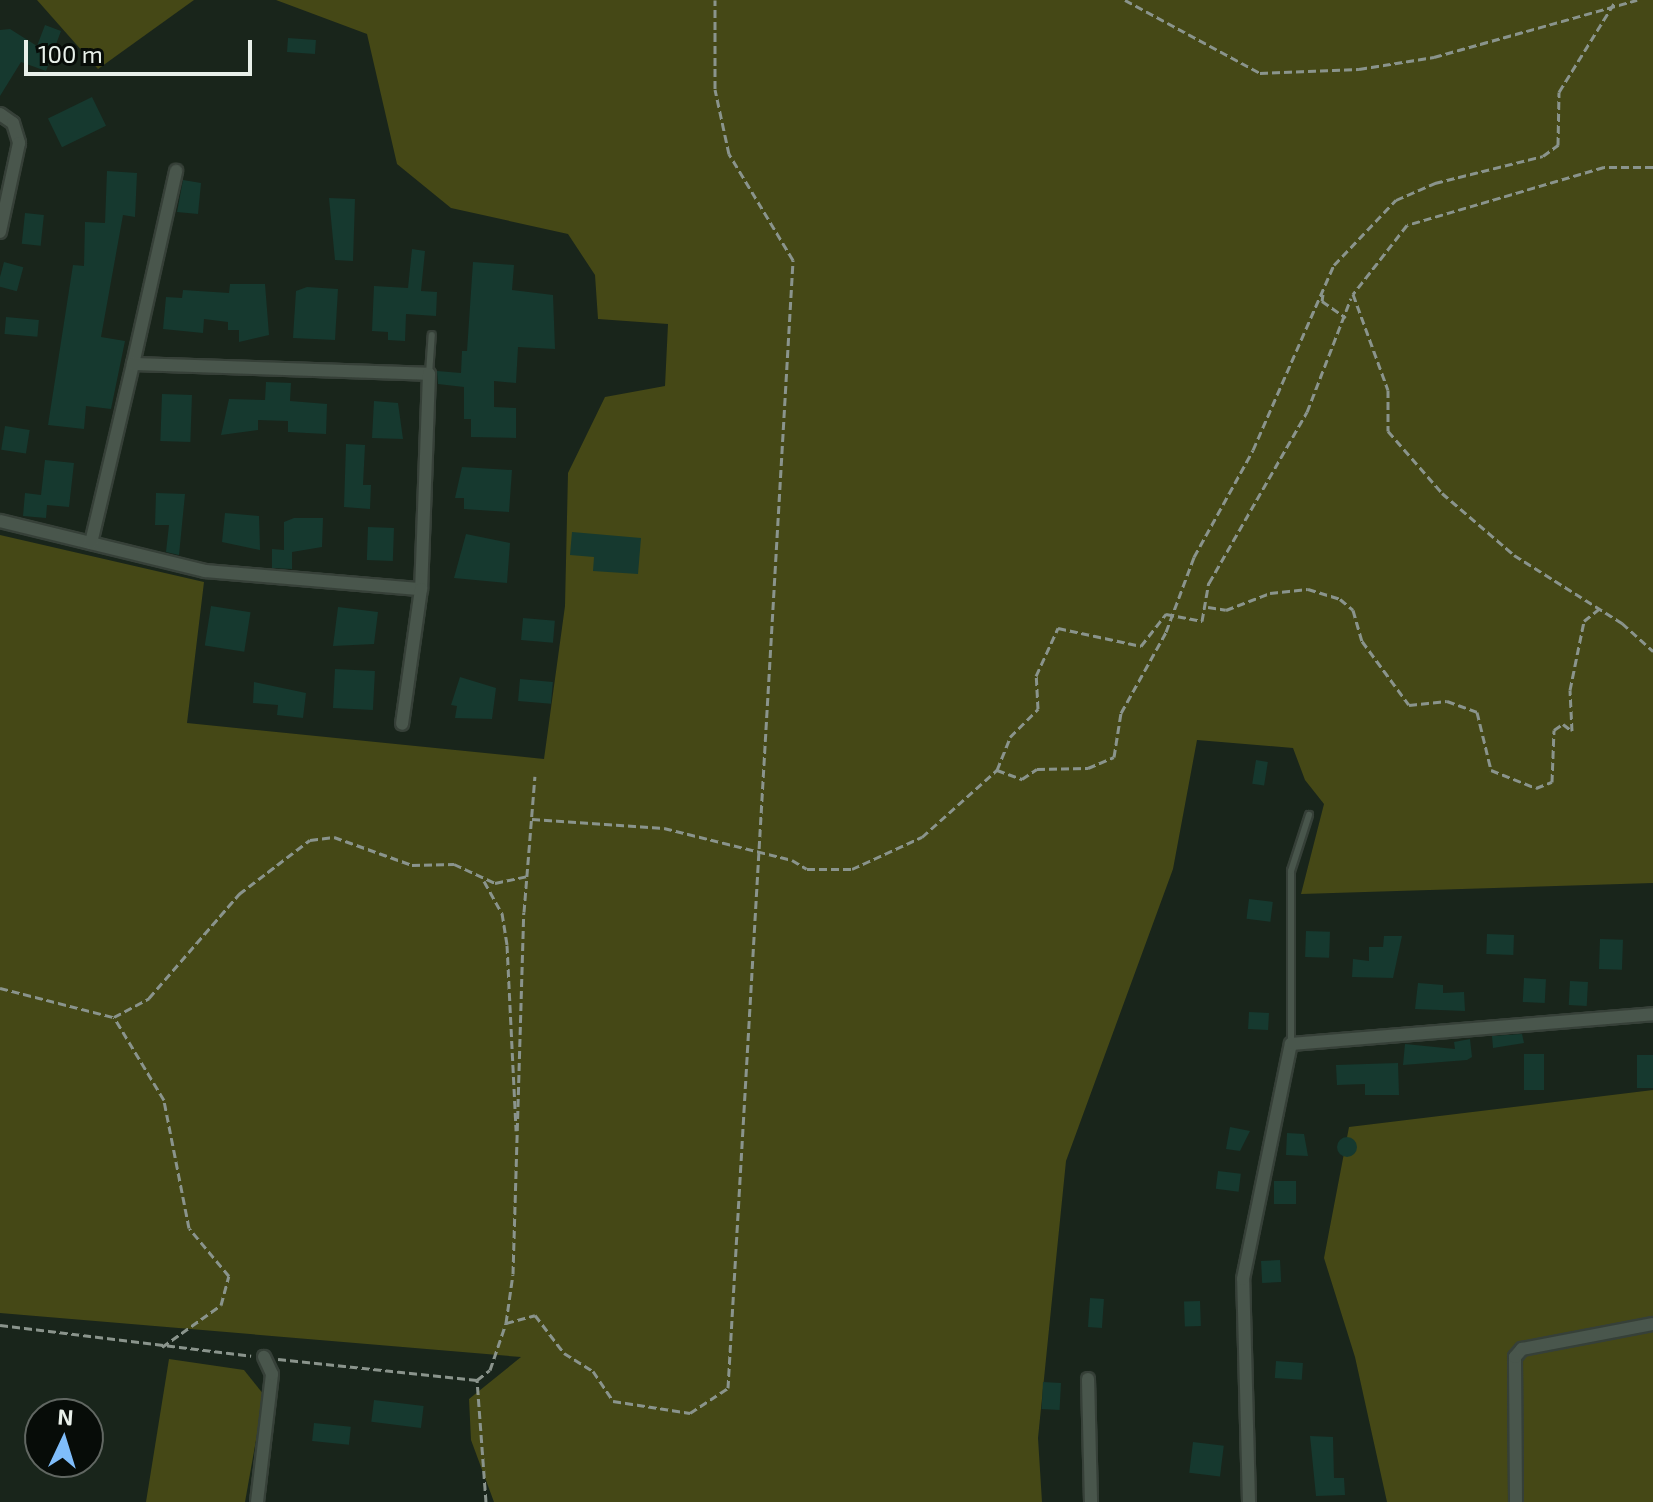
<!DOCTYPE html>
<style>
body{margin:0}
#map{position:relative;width:1653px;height:1502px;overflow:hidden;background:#19251b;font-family:"Exo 2",sans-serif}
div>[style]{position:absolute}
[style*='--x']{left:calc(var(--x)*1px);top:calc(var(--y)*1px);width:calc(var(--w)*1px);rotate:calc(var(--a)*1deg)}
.green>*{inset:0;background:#454816}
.building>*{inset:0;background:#16392f;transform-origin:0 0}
.round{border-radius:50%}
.path>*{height:3px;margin-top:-1.5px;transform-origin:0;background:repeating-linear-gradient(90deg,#8a948c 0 8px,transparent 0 12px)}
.roads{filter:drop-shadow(2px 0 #364038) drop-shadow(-2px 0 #364038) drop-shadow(0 2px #364038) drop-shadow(0 -2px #364038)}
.lane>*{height:6px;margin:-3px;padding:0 3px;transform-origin:3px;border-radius:3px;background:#49564c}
.street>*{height:12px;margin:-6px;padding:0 6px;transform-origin:6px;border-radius:6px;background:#49564c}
span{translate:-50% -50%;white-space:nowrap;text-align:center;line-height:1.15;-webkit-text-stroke:6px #070c08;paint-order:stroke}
.north{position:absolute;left:24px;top:1398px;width:80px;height:80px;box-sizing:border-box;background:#070c08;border:2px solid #616762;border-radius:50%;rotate:4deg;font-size:22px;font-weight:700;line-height:32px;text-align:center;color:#e8f0ea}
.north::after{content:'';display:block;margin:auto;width:28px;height:36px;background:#7fbdfa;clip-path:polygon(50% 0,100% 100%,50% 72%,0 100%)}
.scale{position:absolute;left:24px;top:40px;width:228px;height:36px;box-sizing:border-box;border:4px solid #e8f0ea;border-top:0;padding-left:10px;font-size:24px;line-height:28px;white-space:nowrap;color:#e8f0ea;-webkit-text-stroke:6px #070c08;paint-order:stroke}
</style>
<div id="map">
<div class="green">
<i style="clip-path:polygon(37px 0,194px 0,98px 69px)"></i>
<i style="clip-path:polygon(276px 0,1653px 0,1653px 883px,1301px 894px,1324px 804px,1305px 780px,1293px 748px,1197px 740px,1173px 869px,1066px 1161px,1038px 1438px,1042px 1502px,494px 1502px,471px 1440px,469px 1399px,521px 1357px,0 1313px,0 535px,204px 582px,187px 723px,544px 759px,565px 606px,568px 473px,605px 397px,665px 386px,668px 324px,598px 319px,595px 275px,568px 234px,451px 208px,397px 164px,367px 34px)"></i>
<i style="clip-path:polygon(1653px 1090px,1653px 1502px,1387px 1502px,1355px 1357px,1324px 1258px,1349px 1127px)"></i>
<i style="clip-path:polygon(169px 1359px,244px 1370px,264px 1395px,245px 1502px,146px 1502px)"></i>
</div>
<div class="building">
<i style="clip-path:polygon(45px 25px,61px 31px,46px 71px,21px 62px,0 96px,0 30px,10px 29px,37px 46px)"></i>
<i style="left:288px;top:38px;width:28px;height:14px;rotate:4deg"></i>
<i style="left:92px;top:97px;width:32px;height:49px;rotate:64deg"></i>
<i style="clip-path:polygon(107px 171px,137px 173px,135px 217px,123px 215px,101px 337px,125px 341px,111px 409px,86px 406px,84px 429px,48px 425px,73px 265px,84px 266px,85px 222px,105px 223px)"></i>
<i style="clip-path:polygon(183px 180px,201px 183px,198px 214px,177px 212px)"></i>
<i style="clip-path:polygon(329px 198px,355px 199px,353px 261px,335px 260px)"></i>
<i style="left:25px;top:213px;width:19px;height:31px;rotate:6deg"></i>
<i style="clip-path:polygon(412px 249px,425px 251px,421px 291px,437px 292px,436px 316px,406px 314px,405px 341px,388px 340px,388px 332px,372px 331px,374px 286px,408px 288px)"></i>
<i style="left:4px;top:262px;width:20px;height:25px;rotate:15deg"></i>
<i style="clip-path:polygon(473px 262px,514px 265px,512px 290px,553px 295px,555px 349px,518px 347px,516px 383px,494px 381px,494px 407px,516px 408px,516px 438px,471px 437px,471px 419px,464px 419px,464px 387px,438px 384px,437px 371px,461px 373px,462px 351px,467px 351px)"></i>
<i style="clip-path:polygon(230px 284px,265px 284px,269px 335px,239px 342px,239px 330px,228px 330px,228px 322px,204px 319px,203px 333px,163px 329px,166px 297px,182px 298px,183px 290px,229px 293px)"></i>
<i style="clip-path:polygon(307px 287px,338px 289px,335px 340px,293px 338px,296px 291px)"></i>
<i style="left:6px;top:317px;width:33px;height:17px;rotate:5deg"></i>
<i style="clip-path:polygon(266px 382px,291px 383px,290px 401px,327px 404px,326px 434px,288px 432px,288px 421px,258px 420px,258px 430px,221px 435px,229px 399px,265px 400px)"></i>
<i style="left:162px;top:394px;width:30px;height:47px;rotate:2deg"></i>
<i style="clip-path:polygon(374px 401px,398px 403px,403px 439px,372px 438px)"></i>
<i style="left:5px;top:426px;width:25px;height:24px;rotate:9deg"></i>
<i style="clip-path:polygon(346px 444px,365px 445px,363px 485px,371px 485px,370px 509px,344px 507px)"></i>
<i style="clip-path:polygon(45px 460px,74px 463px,69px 507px,47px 505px,46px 518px,23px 516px,25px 493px,41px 495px)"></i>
<i style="clip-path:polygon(462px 467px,512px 470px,509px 512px,464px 509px,464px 498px,455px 498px)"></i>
<i style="clip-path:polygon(156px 493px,185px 494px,179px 555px,166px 552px,169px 525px,155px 525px)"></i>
<i style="clip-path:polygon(225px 513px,259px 516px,260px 550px,222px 542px)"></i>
<i style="clip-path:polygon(294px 518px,323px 518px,322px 547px,292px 552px,292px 569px,272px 568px,272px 549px,284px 550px,284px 522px)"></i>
<i style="left:368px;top:527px;width:26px;height:33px;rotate:2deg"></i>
<i style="clip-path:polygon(572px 532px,641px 538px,638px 574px,593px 571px,594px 557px,570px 555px)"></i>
<i style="clip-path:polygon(466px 534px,510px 543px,507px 583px,454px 578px)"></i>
<i style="left:211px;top:606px;width:40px;height:40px;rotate:9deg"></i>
<i style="clip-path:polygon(338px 607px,378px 612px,374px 644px,333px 646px)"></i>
<i style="left:523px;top:618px;width:32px;height:22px;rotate:5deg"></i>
<i style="left:335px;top:669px;width:40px;height:39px;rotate:3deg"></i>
<i style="clip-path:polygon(460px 677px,496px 688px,492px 719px,455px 718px,457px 706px,451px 705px)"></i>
<i style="left:520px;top:679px;width:33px;height:22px;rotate:5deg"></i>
<i style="clip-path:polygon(254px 682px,306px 693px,303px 718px,277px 715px,278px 705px,253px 703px)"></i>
<i style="left:1256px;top:760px;width:12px;height:24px;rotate:9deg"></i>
<i style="left:1249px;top:899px;width:24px;height:20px;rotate:7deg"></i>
<i style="left:1306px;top:931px;width:24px;height:26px;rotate:2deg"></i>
<i style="left:1487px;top:934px;width:27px;height:20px;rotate:2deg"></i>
<i style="clip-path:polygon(1384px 936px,1402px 936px,1393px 978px,1352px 977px,1353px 959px,1369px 961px,1369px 947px,1383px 947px)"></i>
<i style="left:1600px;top:939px;width:23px;height:30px;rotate:2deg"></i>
<i style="left:1524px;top:978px;width:22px;height:24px;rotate:3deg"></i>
<i style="left:1570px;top:981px;width:18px;height:24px;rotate:3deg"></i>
<i style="clip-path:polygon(1418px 983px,1443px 985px,1443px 993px,1464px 992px,1465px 1011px,1415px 1009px)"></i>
<i style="left:1249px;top:1012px;width:20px;height:17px;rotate:3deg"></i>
<i style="clip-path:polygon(1522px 1034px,1524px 1043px,1493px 1048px,1492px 1036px)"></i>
<i style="clip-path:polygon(1470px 1039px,1472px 1057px,1467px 1060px,1403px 1065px,1405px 1044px,1455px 1049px,1454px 1042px)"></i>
<i style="left:1524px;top:1054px;width:20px;height:36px"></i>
<i style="left:1637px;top:1055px;width:16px;height:33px"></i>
<i style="clip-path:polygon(1398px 1063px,1399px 1095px,1365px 1095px,1365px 1084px,1337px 1085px,1336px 1065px)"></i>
<i style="clip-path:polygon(1230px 1127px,1250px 1131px,1240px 1151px,1226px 1149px)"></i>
<i style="clip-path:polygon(1287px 1133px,1304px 1134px,1308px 1156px,1286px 1155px)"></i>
<i class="round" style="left:1337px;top:1137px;width:20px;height:20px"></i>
<i style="left:1218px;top:1171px;width:23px;height:18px;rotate:7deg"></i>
<i style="left:1274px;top:1181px;width:22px;height:23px"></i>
<i style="left:1280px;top:1260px;width:22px;height:19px;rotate:87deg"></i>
<i style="left:1090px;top:1298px;width:14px;height:29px;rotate:4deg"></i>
<i style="left:1200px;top:1301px;width:25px;height:16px;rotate:88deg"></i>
<i style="left:1276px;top:1361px;width:27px;height:17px;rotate:4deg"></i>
<i style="left:1043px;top:1382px;width:18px;height:27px;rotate:3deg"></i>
<i style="left:374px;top:1400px;width:50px;height:22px;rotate:7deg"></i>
<i style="left:314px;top:1423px;width:37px;height:18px;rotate:6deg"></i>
<i style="clip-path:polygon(1310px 1436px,1333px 1437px,1334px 1478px,1344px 1478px,1345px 1495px,1316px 1496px)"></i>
<i style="left:1193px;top:1442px;width:31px;height:31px;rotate:7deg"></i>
</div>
<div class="path">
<i style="--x:1125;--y:0;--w:153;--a:28.4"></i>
<i style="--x:1260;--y:73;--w:99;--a:-2.3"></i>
<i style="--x:1359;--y:69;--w:76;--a:-9.1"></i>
<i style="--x:1434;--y:57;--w:211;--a:-15.7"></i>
<i style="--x:1653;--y:167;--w:49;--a:180"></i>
<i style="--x:1604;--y:167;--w:205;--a:163.6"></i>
<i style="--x:1407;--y:225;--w:88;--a:128"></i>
<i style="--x:1353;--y:294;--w:102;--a:70"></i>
<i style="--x:1388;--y:390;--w:41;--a:90"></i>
<i style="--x:1388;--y:431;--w:82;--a:48.9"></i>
<i style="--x:1442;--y:493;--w:95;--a:40.7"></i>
<i style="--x:1514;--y:555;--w:128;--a:32.2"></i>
<i style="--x:1622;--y:623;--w:42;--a:42.1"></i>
<i style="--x:1323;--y:294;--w:7;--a:98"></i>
<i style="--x:1322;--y:301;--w:29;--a:35"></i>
<i style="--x:1208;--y:607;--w:18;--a:9"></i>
<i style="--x:1226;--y:610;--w:47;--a:-21.1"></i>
<i style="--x:1270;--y:593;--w:38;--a:-6"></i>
<i style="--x:1308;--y:589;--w:34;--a:17"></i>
<i style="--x:1340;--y:599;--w:17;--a:40"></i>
<i style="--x:1353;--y:610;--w:32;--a:74"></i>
<i style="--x:1362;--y:641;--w:79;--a:53.7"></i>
<i style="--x:1409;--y:705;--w:38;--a:-6"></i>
<i style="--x:1447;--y:701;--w:32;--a:20"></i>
<i style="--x:1477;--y:712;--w:60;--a:76.4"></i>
<i style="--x:1491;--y:770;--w:48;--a:21.8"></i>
<i style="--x:1536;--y:788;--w:17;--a:-21"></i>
<i style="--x:1552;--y:782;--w:52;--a:-87.8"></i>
<i style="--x:1554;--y:730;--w:11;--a:-34"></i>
<i style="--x:1563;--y:724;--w:11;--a:38"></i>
<i style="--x:1572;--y:731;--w:41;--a:-92.8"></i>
<i style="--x:1570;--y:690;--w:70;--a:-78.5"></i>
<i style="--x:1584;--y:621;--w:19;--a:-39"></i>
<i style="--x:997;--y:770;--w:35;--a:-68"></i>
<i style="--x:1010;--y:737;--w:40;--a:-45"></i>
<i style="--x:1038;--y:709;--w:33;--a:-93"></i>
<i style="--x:1036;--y:676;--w:53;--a:-65.4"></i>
<i style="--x:1058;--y:628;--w:85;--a:12.2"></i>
<i style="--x:1141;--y:646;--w:41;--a:-52"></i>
<i style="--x:1166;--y:614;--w:37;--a:11"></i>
<i style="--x:1202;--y:621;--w:39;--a:-80"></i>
<i style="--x:1209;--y:583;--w:197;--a:-60.2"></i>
<i style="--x:1307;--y:412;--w:122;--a:-68.9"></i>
<i style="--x:532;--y:819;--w:132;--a:3.9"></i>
<i style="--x:664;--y:828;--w:132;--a:14"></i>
<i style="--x:792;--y:860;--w:17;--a:31"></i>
<i style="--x:807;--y:869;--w:45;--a:0"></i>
<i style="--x:852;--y:869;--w:77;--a:-24.6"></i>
<i style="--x:922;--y:837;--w:101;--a:-41.8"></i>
<i style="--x:997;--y:770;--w:27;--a:20"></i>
<i style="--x:1022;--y:779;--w:18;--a:-34"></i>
<i style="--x:1037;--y:769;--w:51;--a:-1.1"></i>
<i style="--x:1088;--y:768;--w:28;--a:-23"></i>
<i style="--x:1114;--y:757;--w:45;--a:-81"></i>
<i style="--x:1121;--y:713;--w:93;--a:-60.9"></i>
<i style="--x:1166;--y:632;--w:80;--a:-69.5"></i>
<i style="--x:1194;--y:557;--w:122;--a:-61.1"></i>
<i style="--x:1253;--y:450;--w:202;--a:-66.4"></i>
<i style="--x:1334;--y:265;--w:90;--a:-46.4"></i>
<i style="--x:1396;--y:200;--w:43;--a:-23.6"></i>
<i style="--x:1435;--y:183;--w:111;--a:-14"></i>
<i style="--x:1543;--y:156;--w:19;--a:-36"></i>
<i style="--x:1558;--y:145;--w:53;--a:-88.9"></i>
<i style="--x:1559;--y:92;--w:108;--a:-58.2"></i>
<i style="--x:484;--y:881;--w:37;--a:61"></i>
<i style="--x:502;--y:913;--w:32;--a:81"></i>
<i style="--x:507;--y:945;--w:186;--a:87.2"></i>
<i style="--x:0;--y:988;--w:117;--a:14.4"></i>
<i style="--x:506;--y:1323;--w:30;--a:-15"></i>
<i style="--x:535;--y:1315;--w:48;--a:52.7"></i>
<i style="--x:564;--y:1353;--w:34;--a:32"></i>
<i style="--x:593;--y:1371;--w:36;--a:56"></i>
<i style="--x:613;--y:1401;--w:78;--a:8.9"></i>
<i style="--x:690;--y:1413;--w:45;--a:-33.3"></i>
<i style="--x:728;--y:1388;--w:1130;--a:-86.7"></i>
<i style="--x:793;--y:260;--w:124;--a:-121.1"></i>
<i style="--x:729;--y:154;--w:66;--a:-102.2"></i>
<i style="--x:715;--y:89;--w:89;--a:-90"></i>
<i style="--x:0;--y:1325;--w:253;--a:7"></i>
<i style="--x:162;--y:1347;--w:72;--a:-35.4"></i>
<i style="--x:221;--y:1305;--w:30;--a:-75"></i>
<i style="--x:229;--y:1276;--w:62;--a:-129.8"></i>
<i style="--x:189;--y:1228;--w:130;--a:-101.1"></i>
<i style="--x:164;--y:1100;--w:97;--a:-121.1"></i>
<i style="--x:114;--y:1017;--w:40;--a:-28"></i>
<i style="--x:149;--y:998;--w:138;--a:-49.1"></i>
<i style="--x:239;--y:894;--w:89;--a:-37.3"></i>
<i style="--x:310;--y:840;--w:24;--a:-7"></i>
<i style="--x:334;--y:837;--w:83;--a:19.7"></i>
<i style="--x:412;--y:865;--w:42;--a:-1.4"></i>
<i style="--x:454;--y:864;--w:45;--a:24.9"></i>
<i style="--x:495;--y:883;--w:33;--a:-12"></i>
<i style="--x:278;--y:1359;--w:200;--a:6"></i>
<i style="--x:486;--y:1502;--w:122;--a:-94.2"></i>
<i style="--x:477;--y:1380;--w:16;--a:-38"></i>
<i style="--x:490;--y:1370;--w:50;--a:-71.2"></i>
<i style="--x:506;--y:1323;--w:49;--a:-81.9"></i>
<i style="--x:513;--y:1274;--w:362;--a:-88.3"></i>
<i style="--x:524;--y:912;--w:136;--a:-85.4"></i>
</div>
<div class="roads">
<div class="lane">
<i style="--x:429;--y:374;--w:39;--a:-86"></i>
<i style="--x:1291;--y:1044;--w:173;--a:-90"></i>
<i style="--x:1291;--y:871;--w:59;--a:-72.2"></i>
</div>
<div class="street">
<i style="--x:0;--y:114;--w:16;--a:35"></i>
<i style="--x:13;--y:123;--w:21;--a:73"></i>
<i style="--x:19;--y:143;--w:91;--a:102.1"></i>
<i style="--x:133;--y:364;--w:198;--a:-77.4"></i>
<i style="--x:0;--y:521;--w:211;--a:13.7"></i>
<i style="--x:205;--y:571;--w:217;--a:4.8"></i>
<i style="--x:91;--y:543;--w:184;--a:-76.8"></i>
<i style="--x:133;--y:364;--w:296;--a:1.9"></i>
<i style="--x:429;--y:374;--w:215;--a:92.1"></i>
<i style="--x:421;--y:589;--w:136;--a:98"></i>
<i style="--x:1088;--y:1379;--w:123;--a:88.6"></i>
<i style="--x:257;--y:1502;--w:129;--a:-83.3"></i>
<i style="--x:272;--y:1374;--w:19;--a:-115"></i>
<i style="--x:1249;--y:1502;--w:223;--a:-91.5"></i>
<i style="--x:1243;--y:1279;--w:240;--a:-78.5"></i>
<i style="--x:1291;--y:1044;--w:363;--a:-4.7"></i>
<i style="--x:1516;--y:1502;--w:145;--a:-90.4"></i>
<i style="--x:1515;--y:1357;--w:11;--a:-49"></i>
<i style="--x:1522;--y:1349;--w:133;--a:-10.8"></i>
</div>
</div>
<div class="north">N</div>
<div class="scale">100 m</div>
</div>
